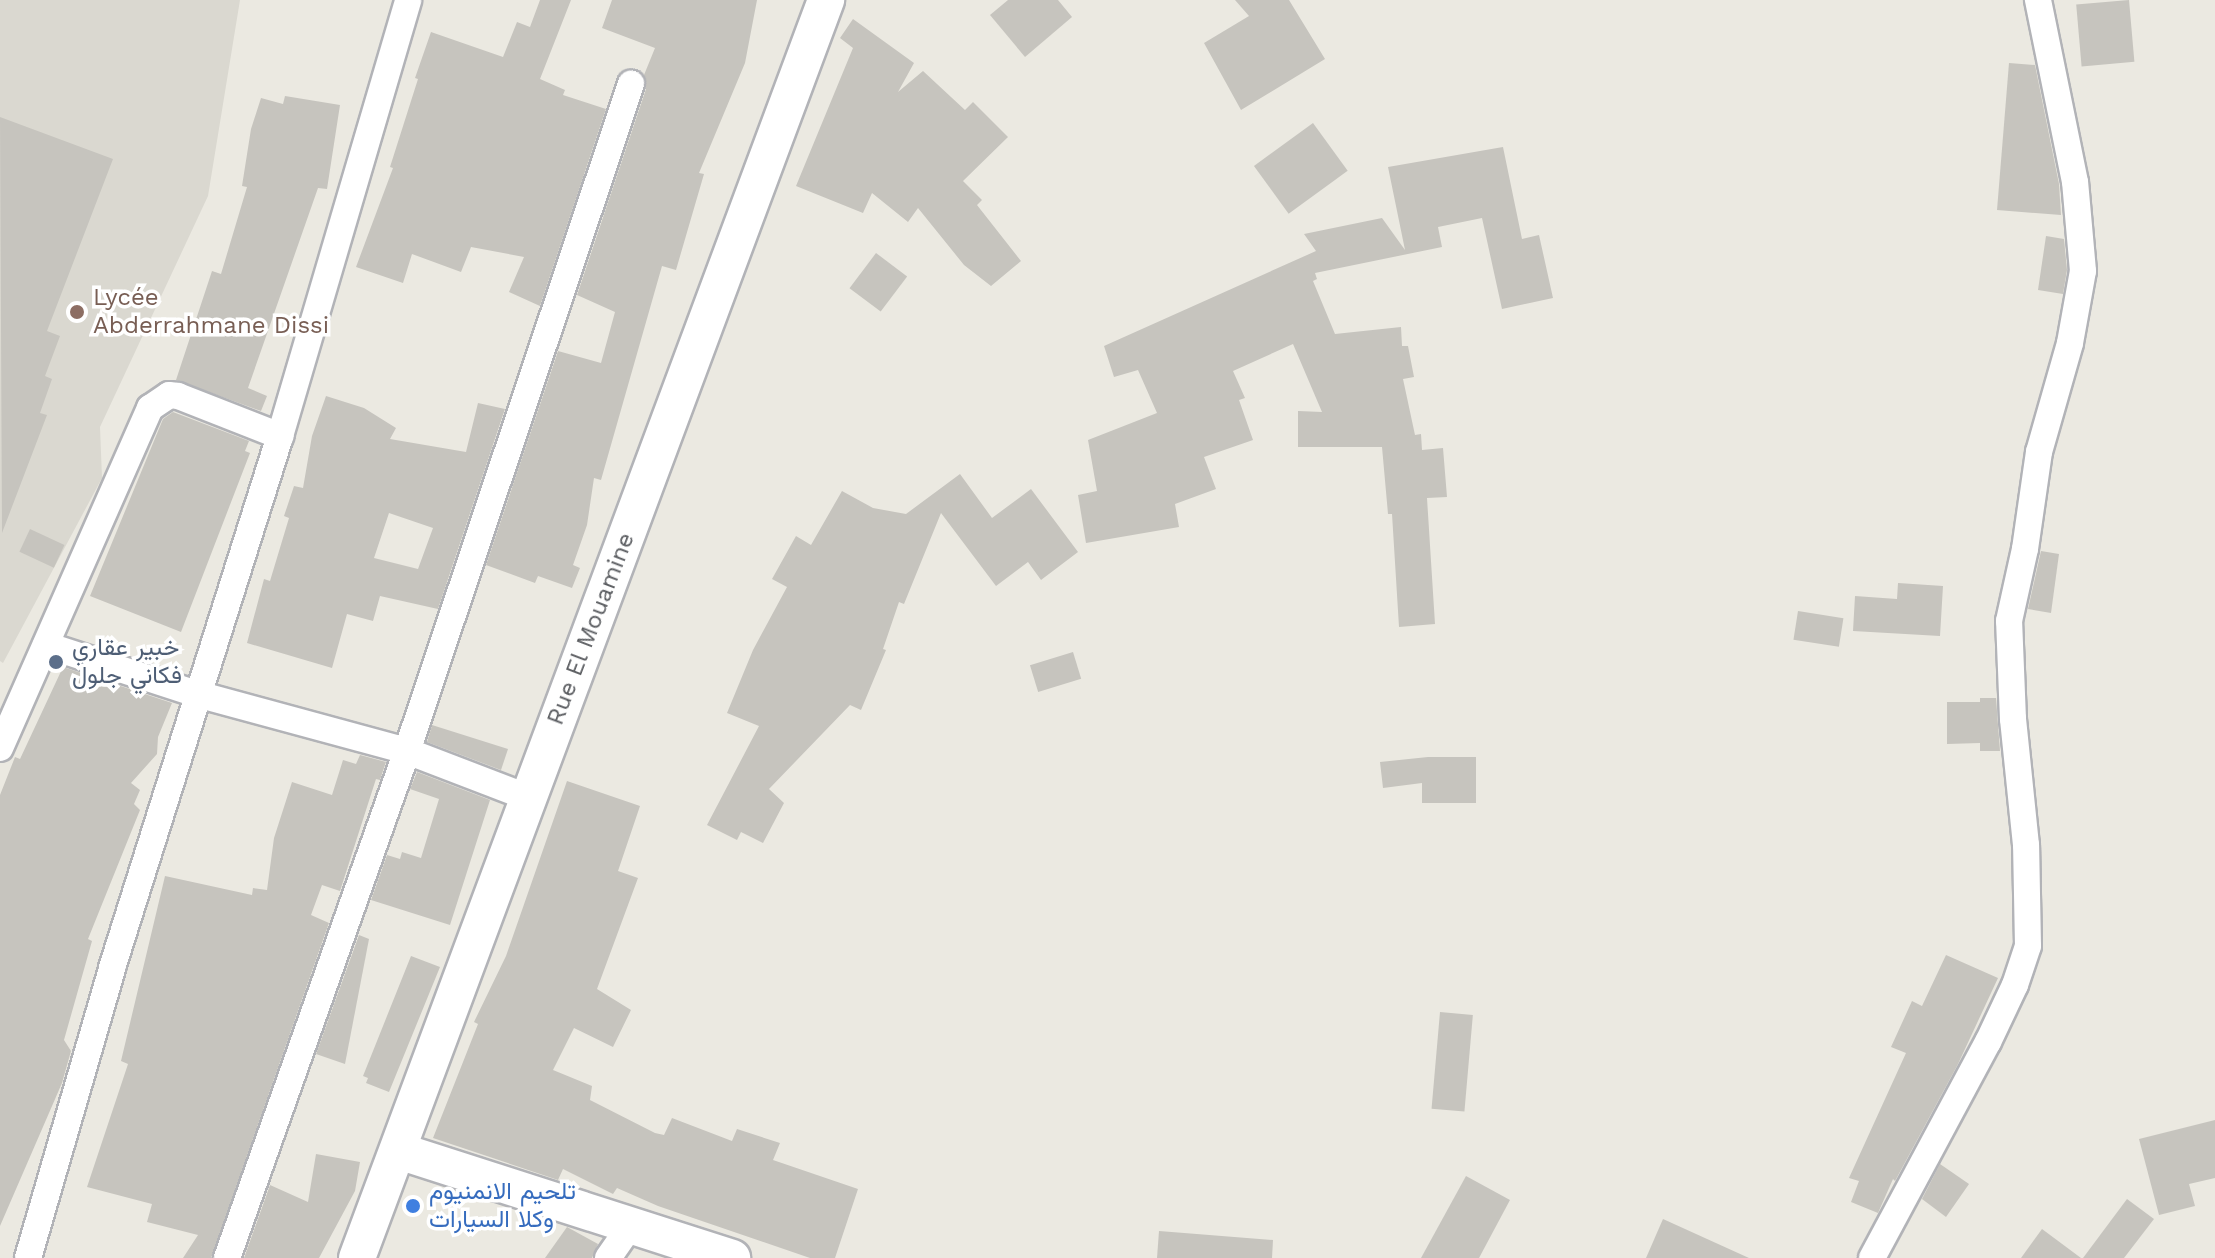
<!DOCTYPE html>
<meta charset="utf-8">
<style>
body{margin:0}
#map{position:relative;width:2215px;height:1258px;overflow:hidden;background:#ebe9e1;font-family:"Work Sans",Vazirmatn,sans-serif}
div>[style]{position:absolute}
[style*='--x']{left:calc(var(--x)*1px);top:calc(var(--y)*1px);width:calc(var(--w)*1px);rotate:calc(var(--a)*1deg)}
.education>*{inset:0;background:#dad8d0}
.building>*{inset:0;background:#c6c4be;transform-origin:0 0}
.roads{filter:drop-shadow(2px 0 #b2b3b7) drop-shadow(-2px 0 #b2b3b7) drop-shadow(0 2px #b2b3b7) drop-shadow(0 -2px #b2b3b7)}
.minor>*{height:26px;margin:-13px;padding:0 13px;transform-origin:13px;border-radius:13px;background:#fff}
.secondary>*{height:36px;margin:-18px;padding:0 18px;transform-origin:18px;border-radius:18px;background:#fff}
.dots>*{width:22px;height:22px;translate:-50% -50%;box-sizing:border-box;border:4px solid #fff;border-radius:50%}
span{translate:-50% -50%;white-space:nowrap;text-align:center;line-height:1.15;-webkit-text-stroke:7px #fff;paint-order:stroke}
.education-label{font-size:24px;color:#785e54}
.left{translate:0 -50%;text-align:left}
.street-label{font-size:24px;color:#5a5c60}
.service-label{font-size:24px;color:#4e5e75}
.shop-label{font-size:24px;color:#366cbe}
</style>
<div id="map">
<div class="education">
<i style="clip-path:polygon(0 0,240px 0,208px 196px,100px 427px,102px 478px,3px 663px,0 661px)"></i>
</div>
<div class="building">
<i style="clip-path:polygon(540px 0,571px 0,540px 79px,565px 90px,563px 95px,606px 109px,540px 306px,509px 292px,524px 257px,471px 247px,461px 272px,412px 254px,403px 283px,356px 267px,393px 168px,390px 167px,418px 79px,415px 78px,431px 32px,503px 57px,517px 22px,530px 27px)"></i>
<i style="clip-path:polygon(612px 0,757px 0,745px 63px,699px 173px,704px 174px,676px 270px,662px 266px,601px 480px,594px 478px,587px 525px,573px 565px,580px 568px,572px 588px,538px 576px,535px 583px,486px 565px,558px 351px,601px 363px,615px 312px,577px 295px,646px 89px,644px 75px,655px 48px,602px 28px)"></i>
<i style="clip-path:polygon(1008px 0,1058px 0,1072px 17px,1025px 57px,990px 15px)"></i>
<i style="clip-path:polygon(1235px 0,1289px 0,1325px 59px,1241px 110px,1204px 43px,1249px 16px)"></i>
<i style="left:2129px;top:0;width:62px;height:53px;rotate:85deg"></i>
<i style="clip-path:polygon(853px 19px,914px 63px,898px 92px,923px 71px,965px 110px,973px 102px,1008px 137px,963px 181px,982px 200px,977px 205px,1021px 261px,991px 286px,964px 265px,918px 208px,908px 222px,872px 193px,863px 213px,796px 186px,853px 48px,840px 38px)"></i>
<i style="clip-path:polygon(2009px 63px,2035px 65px,2059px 184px,2061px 215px,1997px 210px)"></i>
<i style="clip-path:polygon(285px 96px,340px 105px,327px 189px,318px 188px,248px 388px,267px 396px,261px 411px,176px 380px,212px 271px,221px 274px,247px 187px,242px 186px,251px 129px,261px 98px,283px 104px)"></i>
<i style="clip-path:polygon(0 117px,113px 159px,47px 331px,60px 336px,45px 376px,52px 379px,40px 413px,47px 415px,2px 533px)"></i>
<i style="left:1313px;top:123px;width:59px;height:73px;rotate:54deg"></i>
<i style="clip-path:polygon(1503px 147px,1522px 239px,1539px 235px,1553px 298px,1502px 309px,1482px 218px,1438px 227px,1442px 247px,1315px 273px,1317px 279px,1313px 281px,1335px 334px,1401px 327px,1402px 346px,1408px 346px,1414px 377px,1403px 379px,1415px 435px,1421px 434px,1422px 450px,1443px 448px,1447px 497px,1427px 498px,1435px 624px,1399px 627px,1392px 514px,1388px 514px,1382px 447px,1298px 447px,1298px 411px,1322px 412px,1293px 344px,1233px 371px,1245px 398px,1239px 400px,1253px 440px,1204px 457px,1216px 489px,1175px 504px,1179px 527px,1086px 543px,1078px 495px,1097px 491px,1088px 440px,1157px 413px,1138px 370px,1114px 377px,1104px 346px,1316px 251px,1304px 234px,1382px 218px,1405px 250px,1388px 167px)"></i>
<i style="clip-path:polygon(2046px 236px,2064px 239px,2067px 270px,2063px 294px,2038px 290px)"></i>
<i style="left:876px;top:253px;width:39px;height:44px;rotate:37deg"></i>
<i style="clip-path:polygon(evenodd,326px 396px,364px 408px,396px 428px,390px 439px,466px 452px,478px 403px,505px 409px,438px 609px,380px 596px,373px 621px,347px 614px,332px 668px,247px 643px,264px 579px,270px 581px,289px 518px,284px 516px,294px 486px,303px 488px,312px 436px,326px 396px,389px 513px,433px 528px,418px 569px,374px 558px,389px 513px)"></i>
<i style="clip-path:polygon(173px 412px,249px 441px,245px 451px,250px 453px,181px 632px,90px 596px,163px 419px)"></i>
<i style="clip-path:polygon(960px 474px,992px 518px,1031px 489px,1078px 552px,1041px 580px,1028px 562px,996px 586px,941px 513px,904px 604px,899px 602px,883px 649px,886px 650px,861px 710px,850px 705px,769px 789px,784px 803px,763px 843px,741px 832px,737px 840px,707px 825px,759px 726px,727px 713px,753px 650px,787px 587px,772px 579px,796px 536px,811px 545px,842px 491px,873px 508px,906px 514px)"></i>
<i style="left:30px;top:529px;width:38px;height:25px;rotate:25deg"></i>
<i style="clip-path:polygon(2041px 551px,2059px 554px,2051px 613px,2028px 609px)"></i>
<i style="clip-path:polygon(1898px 583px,1943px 586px,1940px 636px,1853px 631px,1855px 596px,1897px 599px)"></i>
<i style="left:1798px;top:611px;width:46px;height:29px;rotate:9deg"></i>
<i style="left:1073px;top:652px;width:28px;height:45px;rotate:73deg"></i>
<i style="clip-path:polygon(63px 667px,172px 703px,158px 737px,157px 754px,131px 783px,140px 790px,134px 804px,140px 810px,88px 939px,92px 941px,64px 1040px,71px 1051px,62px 1083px,0 1226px,0 795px,15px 757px,20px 759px)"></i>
<i style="clip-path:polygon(1980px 698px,1996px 698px,2000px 751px,1980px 751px,1980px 743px,1947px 744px,1947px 702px,1980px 702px)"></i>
<i style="clip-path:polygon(432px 725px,508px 749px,501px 770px,427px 742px)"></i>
<i style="clip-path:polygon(360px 755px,386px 762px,380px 780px,376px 779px,340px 891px,322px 885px,311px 915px,329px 923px,211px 1258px,183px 1258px,198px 1235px,147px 1222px,152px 1204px,87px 1187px,128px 1064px,121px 1061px,165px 876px,252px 895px,253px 888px,267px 890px,274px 838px,292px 782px,332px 795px,343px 760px,356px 764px)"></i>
<i style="clip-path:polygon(1428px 757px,1476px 757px,1476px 803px,1422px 803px,1422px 783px,1383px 788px,1380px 762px)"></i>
<i style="clip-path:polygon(417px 772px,490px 800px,450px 925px,371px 900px,387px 855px,400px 859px,402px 852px,421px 858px,439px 799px,410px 789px)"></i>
<i style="clip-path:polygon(567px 781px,640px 806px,618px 871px,638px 878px,597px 989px,631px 1010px,613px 1047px,574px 1028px,553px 1070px,592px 1086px,590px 1100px,655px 1133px,664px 1135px,672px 1118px,732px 1141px,737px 1129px,780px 1143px,773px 1160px,858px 1189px,835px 1258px,810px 1258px,658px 1206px,617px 1188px,613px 1194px,563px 1169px,558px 1180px,433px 1138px,478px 1024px,474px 1022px,506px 956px)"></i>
<i style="clip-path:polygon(359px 935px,369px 939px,345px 1064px,316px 1054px)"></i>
<i style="clip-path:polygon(1946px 955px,1998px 978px,1958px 1064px,1895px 1181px,1893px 1179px,1878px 1213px,1851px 1202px,1859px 1181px,1849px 1178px,1906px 1053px,1891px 1047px,1912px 1001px,1922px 1006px)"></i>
<i style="clip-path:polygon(411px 956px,440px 967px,389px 1092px,366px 1083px,368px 1078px,363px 1076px)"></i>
<i style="left:1440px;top:1012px;width:33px;height:97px;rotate:5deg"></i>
<i style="clip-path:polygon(2215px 1120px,2215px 1178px,2189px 1184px,2195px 1206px,2159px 1215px,2139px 1139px)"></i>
<i style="clip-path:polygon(316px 1154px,360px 1162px,355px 1191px,319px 1258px,244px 1258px,270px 1185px,308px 1202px)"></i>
<i style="clip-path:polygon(1940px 1164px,1969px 1184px,1946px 1217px,1922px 1199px)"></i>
<i style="clip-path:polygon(1466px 1176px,1510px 1200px,1479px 1258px,1421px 1258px)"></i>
<i style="clip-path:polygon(2127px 1199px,2154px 1219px,2124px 1258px,2083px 1258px)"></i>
<i style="clip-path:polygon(1663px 1219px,1749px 1258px,1646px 1258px)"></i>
<i style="clip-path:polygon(567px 1227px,598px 1244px,592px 1258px,545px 1258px)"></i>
<i style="clip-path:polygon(2042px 1229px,2081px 1258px,2021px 1258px)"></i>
<i style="clip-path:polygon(1159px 1231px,1273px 1240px,1272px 1258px,1157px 1258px)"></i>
</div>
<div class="roads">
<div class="minor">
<i style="--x:46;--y:645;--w:159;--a:18"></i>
<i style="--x:197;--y:694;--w:218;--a:15.2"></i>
<i style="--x:407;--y:751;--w:129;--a:21"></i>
<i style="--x:0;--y:748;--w:372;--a:-66.2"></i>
<i style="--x:150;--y:408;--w:23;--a:-34"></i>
<i style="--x:169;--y:395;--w:9;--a:6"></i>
<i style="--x:178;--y:396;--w:110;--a:21.4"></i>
<i style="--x:28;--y:1258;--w:302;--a:-73.8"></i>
<i style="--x:112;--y:968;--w:558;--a:-72.47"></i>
<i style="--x:280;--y:436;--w:454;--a:-73.6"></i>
<i style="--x:227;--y:1258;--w:538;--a:-70.45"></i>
<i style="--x:407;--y:751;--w:704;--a:-71.44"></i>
<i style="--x:608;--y:1258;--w:40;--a:-55.1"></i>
<i style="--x:1872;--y:1258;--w:245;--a:-61.8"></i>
<i style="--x:1988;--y:1042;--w:63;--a:-64.7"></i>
<i style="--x:2015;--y:985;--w:41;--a:-71.6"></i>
<i style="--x:2028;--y:946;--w:101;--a:-91.1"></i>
<i style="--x:2026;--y:845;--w:127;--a:-95.9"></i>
<i style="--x:2013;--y:719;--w:98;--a:-92.3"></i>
<i style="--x:2009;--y:621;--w:74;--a:-77.5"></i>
<i style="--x:2025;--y:549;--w:98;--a:-81.8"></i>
<i style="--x:2039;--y:452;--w:113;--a:-74.1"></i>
<i style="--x:2070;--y:343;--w:73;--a:-79.8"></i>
<i style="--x:2083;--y:271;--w:89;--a:-95.1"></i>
<i style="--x:2075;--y:182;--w:186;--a:-101.5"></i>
</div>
<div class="secondary">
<i style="--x:399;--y:1151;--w:350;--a:17.8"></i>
<i style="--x:357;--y:1258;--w:1343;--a:-69.55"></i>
</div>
</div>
<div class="dots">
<i style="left:77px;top:312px;background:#8d6e63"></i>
<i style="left:56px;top:662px;background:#5c6f8a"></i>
<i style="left:413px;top:1206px;background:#3f7fe0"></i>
</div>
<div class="education-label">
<span class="left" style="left:93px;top:312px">Lycée<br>Abderrahmane Dissi</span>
</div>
<div class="street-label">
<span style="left:591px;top:629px;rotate:-69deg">Rue El Mouamine</span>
</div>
<div class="service-label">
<span class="left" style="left:72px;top:662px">خبير عقاري<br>فكاني جلول</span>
</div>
<div class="shop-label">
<span class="left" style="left:429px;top:1206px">تلحيم الانمنيوم<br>وكلا السيارات</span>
</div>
</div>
